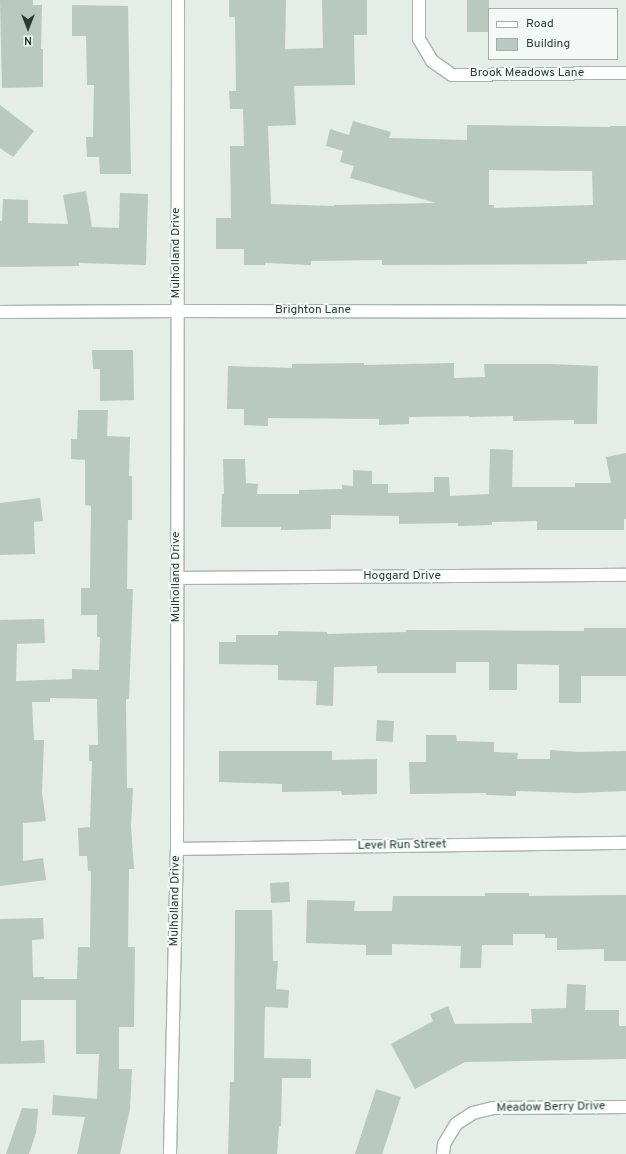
<!DOCTYPE html>
<style>
body{margin:0}
#map{position:relative;width:626px;height:1154px;overflow:hidden;background:#e4ede8;font-family:Overpass,sans-serif}
div>[style]{position:absolute}
[style*='--x']{left:calc(var(--x)*1px);top:calc(var(--y)*1px);width:calc(var(--w)*1px);rotate:calc(var(--a)*1deg)}
.building>*{inset:0;background:#b9c8c1;transform-origin:0 0}
.roads{filter:drop-shadow(1px 0 #a7b5af) drop-shadow(-1px 0 #a7b5af) drop-shadow(0 1px #a7b5af) drop-shadow(0 -1px #a7b5af)}
.minor>*{height:12px;margin:-6px;padding:0 6px;transform-origin:6px;border-radius:6px;background:#fff}
span{translate:-50% -50%;white-space:nowrap;text-align:center;line-height:1.15;-webkit-text-stroke:4px #f4f9f7;paint-order:stroke}
.street-label{font-size:12px;color:#243e35}
.legend{position:absolute;left:488px;top:8px;width:130px;height:52px;box-sizing:border-box;background:#f4f9f7;border:1px solid #a1aea9;margin:0;padding:5px 7px;list-style:none;font-size:12px;color:#243e35}
.legend li{display:flex;align-items:center;gap:8px;height:20px}
.legend b{width:20px;border:1px solid #a1aea9}
.north{position:absolute;left:8px;top:8px;width:40px;height:40px;-webkit-text-stroke:3px #f4f9f7;paint-order:stroke;rotate:180deg;font-size:11px;font-weight:700;line-height:16px;text-align:center;color:#243e35}
.north::after{content:'';display:block;margin:auto;width:14px;height:18px;background:#243e35;clip-path:polygon(50% 0,100% 100%,50% 72%,0 100%)}
</style>
<div id="map">
<div class="building">
<i style="clip-path:polygon(0 0,33px 0,33px 5px,42px 5px,41px 49px,43px 49px,43px 87px,2px 88px)"></i>
<i style="clip-path:polygon(evenodd,229px 0,286px 0,285px 49px,323px 48px,322px 0,367px 0,367px 35px,354px 35px,355px 85px,294px 86px,296px 125px,268px 126px,271px 204px,334px 206px,334px 205px,436px 203px,350px 178px,354px 166px,340px 162px,343px 151px,326px 146px,330px 129px,349px 135px,353px 121px,391px 132px,389px 138px,467px 140px,467px 125px,610px 127px,610px 126px,626px 126px,626px 260px,587px 261px,587px 264px,382px 265px,382px 260px,311px 261px,311px 265px,265px 263px,265px 265px,244px 265px,244px 249px,216px 249px,216px 218px,231px 218px,230px 146px,244px 146px,243px 109px,230px 109px,229px 91px,236px 91px,235px 17px,229px 17px,229px 0,489px 170px,592px 171px,593px 205px,494px 208px,494px 205px,489px 205px,489px 170px)"></i>
<i style="left:467px;top:0;width:22px;height:32px"></i>
<i style="clip-path:polygon(72px 5px,128px 6px,131px 174px,100px 174px,99px 157px,87px 157px,86px 137px,93px 137px,94px 85px,87px 85px,86px 36px,72px 36px)"></i>
<i style="clip-path:polygon(0 105px,34px 131px,13px 157px,0 148px)"></i>
<i style="clip-path:polygon(86px 191px,92px 227px,119px 228px,120px 193px,148px 194px,146px 265px,79px 263px,79px 266px,0 267px,0 221px,2px 221px,3px 199px,28px 200px,28px 223px,68px 224px,63px 195px)"></i>
<i style="clip-path:polygon(92px 350px,133px 350px,134px 400px,100px 401px,100px 369px,93px 369px)"></i>
<i style="clip-path:polygon(364px 363px,364px 365px,454px 363px,454px 378px,485px 377px,484px 364px,551px 364px,598px 366px,597px 424px,574px 424px,574px 420px,513px 421px,513px 416px,469px 417px,469px 416px,409px 417px,409px 424px,379px 425px,379px 419px,268px 418px,268px 426px,244px 425px,244px 409px,227px 409px,228px 366px,292px 368px,292px 364px)"></i>
<i style="clip-path:polygon(78px 410px,108px 410px,107px 436px,130px 437px,129px 476px,132px 476px,132px 520px,128px 520px,127px 589px,133px 589px,129px 699px,126px 699px,127px 788px,133px 788px,131px 826px,134px 869px,129px 869px,128px 947px,135px 947px,134px 1027px,119px 1027px,119px 1069px,132px 1069px,130px 1109px,120px 1154px,77px 1154px,85px 1117px,52px 1115px,53px 1095px,97px 1099px,99px 1054px,76px 1054px,76px 1000px,21px 1000px,21px 1041px,44px 1040px,45px 1063px,0 1064px,0 919px,43px 918px,44px 939px,32px 940px,33px 977px,44px 977px,44px 979px,77px 979px,78px 947px,90px 947px,91px 871px,88px 871px,87px 856px,79px 856px,78px 828px,90px 827px,92px 761px,89px 761px,89px 745px,98px 745px,97px 699px,50px 698px,50px 702px,32px 702px,34px 740px,44px 740px,42px 793px,46px 821px,23px 823px,23px 861px,43px 858px,46px 880px,0 886px,0 620px,44px 619px,45px 643px,17px 644px,16px 681px,72px 679px,72px 669px,99px 670px,100px 637px,97px 637px,97px 615px,81px 615px,81px 588px,90px 588px,91px 506px,85px 505px,85px 460px,71px 459px,71px 439px,77px 439px)"></i>
<i style="clip-path:polygon(490px 449px,513px 450px,512px 487px,575px 487px,575px 483px,611px 483px,606px 457px,626px 453px,626px 519px,624px 519px,624px 530px,537px 530px,537px 521px,492px 522px,492px 525px,458px 526px,458px 523px,399px 524px,399px 516px,331px 515px,331px 529px,281px 530px,281px 527px,221px 527px,222px 494px,224px 494px,223px 459px,245px 459px,246px 483px,258px 484px,257px 494px,299px 494px,299px 490px,342px 489px,342px 485px,353px 486px,353px 470px,372px 471px,372px 484px,388px 484px,388px 493px,434px 492px,434px 477px,449px 477px,450px 496px,489px 494px)"></i>
<i style="clip-path:polygon(40px 498px,43px 521px,34px 522px,35px 554px,0 555px,0 503px)"></i>
<i style="clip-path:polygon(584px 628px,626px 628px,626px 676px,581px 676px,581px 703px,559px 703px,559px 665px,517px 664px,517px 690px,489px 690px,489px 662px,456px 662px,456px 673px,377px 673px,377px 666px,334px 667px,333px 706px,316px 705px,317px 681px,278px 680px,278px 665px,219px 664px,219px 642px,236px 642px,236px 635px,278px 635px,278px 631px,327px 632px,327px 634px,406px 632px,406px 630px,584px 631px)"></i>
<i style="left:377px;top:720px;width:17px;height:21px;rotate:3deg"></i>
<i style="clip-path:polygon(426px 735px,456px 735px,457px 741px,494px 742px,494px 752px,518px 753px,517px 759px,550px 759px,550px 750px,579px 752px,626px 751px,626px 791px,579px 793px,516px 791px,516px 796px,486px 795px,486px 793px,410px 794px,409px 762px,426px 762px)"></i>
<i style="clip-path:polygon(219px 751px,332px 751px,332px 760px,377px 759px,377px 794px,342px 795px,341px 791px,282px 792px,282px 784px,219px 782px)"></i>
<i style="left:289px;top:882px;width:20px;height:19px;rotate:87deg"></i>
<i style="clip-path:polygon(485px 893px,529px 893px,529px 896px,626px 895px,626px 961px,604px 961px,604px 949px,557px 950px,557px 938px,545px 938px,545px 934px,513px 934px,513px 945px,482px 945px,481px 968px,460px 968px,461px 946px,392px 944px,392px 955px,366px 955px,366px 945px,306px 943px,307px 900px,355px 901px,354px 911px,392px 911px,393px 896px,485px 896px)"></i>
<i style="clip-path:polygon(235px 910px,272px 910px,273px 961px,278px 961px,276px 989px,289px 990px,288px 1008px,265px 1007px,264px 1058px,311px 1059px,311px 1078px,282px 1078px,281px 1126px,279px 1126px,277px 1154px,228px 1154px,230px 1082px,234px 1082px)"></i>
<i style="clip-path:polygon(567px 984px,586px 985px,585px 1010px,619px 1010px,619px 1026px,626px 1026px,626px 1059px,465px 1062px,415px 1089px,391px 1044px,433px 1021px,430px 1014px,448px 1006px,455px 1024px,532px 1023px,531px 1009px,566px 1008px)"></i>
<i style="left:376px;top:1089px;width:26px;height:68px;rotate:18deg"></i>
<i style="clip-path:polygon(22px 1108px,38px 1109px,36px 1133px,29px 1154px,6px 1154px)"></i>
</div>
<div class="roads">
<div class="minor">
<i style="--x:419;--y:0;--w:39;--a:90"></i>
<i style="--x:419;--y:39;--w:26;--a:59"></i>
<i style="--x:432;--y:61;--w:24;--a:35"></i>
<i style="--x:452;--y:75;--w:174;--a:-0.7"></i>
<i style="--x:0;--y:312;--w:177;--a:-0.3"></i>
<i style="--x:177;--y:311;--w:449;--a:0.1"></i>
<i style="--x:178;--y:578;--w:448;--a:-0.4"></i>
<i style="--x:177;--y:849;--w:449;--a:-0.8"></i>
<i style="--x:170;--y:1154;--w:305;--a:-88.7"></i>
<i style="--x:177;--y:849;--w:849;--a:-89.93"></i>
<i style="--x:443;--y:1154;--w:10;--a:-84"></i>
<i style="--x:444;--y:1144;--w:23;--a:-59"></i>
<i style="--x:456;--y:1124;--w:20;--a:-33"></i>
<i style="--x:473;--y:1113;--w:21;--a:-14"></i>
<i style="--x:493;--y:1108;--w:133;--a:-0.4"></i>
</div>
</div>
<div class="street-label">
<span style="left:527px;top:74px">Brook Meadows Lane</span>
<span style="left:177px;top:253px;rotate:-90deg">Mulholland Drive</span>
<span style="left:313px;top:311px">Brighton Lane</span>
<span style="left:177px;top:577px;rotate:-90deg">Mulholland Drive</span>
<span style="left:402px;top:577px">Hoggard Drive</span>
<span style="left:402px;top:846px;rotate:-1deg">Level Run Street</span>
<span style="left:176px;top:901px;rotate:-89deg">Mulholland Drive</span>
<span style="left:551px;top:1108px;rotate:-1deg">Meadow Berry Drive</span>
</div>
<ul class="legend">
<li><b style="height:5px;background:#fff"></b>Road</li>
<li><b style="height:11px;background:#b9c8c1"></b>Building</li>
</ul>
<div class="north">N</div>
</div>
